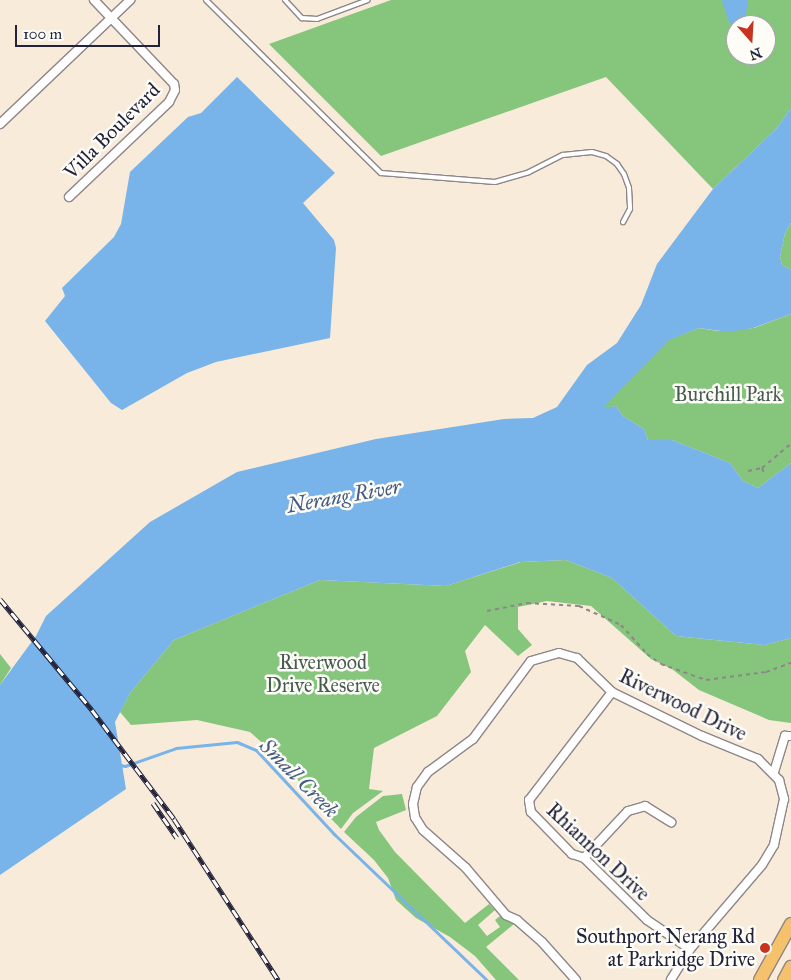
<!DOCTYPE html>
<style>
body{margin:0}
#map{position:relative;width:791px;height:980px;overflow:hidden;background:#f8ebd9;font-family:"IM FELL Great Primer",serif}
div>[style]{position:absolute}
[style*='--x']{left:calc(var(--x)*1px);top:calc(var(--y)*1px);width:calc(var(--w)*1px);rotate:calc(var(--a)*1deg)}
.green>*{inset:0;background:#85c57c}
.water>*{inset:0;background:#78b3e9}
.stream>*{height:3px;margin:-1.5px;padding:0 1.5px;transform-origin:1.5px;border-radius:1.5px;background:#78b3e9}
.path>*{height:2px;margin-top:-1px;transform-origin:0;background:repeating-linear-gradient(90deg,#8d868a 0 4px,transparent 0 8px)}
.roads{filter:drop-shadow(1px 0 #8d868a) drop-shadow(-1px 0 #8d868a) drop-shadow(0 1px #8d868a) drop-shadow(0 -1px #8d868a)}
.service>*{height:4px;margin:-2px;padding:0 2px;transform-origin:2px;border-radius:2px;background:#fff}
.minor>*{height:8px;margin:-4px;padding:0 4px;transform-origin:4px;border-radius:4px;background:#fff}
.primary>*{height:12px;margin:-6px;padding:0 6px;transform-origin:6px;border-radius:6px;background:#f6c16b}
.rail>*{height:5px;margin-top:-2.5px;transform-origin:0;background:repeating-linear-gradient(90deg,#fdfcf7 0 9px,#22223b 0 18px);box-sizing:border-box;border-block:1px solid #22223b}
.dots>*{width:14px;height:14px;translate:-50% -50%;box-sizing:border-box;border:2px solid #fdfcf7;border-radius:50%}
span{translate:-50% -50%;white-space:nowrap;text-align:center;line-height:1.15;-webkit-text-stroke:5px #fdfcf7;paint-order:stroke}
.street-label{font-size:20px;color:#22223b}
.park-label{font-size:20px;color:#455b52}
.poi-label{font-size:20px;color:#22223b}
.right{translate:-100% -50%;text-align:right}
.water-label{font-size:21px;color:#445c81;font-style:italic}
.north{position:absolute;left:726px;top:15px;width:50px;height:50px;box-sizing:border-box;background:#fdfcf7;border:1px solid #a5a5ac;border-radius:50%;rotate:161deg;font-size:14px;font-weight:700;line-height:20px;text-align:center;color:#22223b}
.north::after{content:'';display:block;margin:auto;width:18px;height:22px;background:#c8321e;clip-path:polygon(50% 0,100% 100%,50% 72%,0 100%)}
.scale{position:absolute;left:15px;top:25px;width:145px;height:22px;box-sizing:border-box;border:2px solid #22223b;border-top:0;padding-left:6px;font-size:15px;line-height:18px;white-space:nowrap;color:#22223b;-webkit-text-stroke:4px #fdfcf7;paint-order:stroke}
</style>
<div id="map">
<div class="green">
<i style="clip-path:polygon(evenodd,391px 0,791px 0,791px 108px,777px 128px,713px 189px,606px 77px,381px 156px,269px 44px,391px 0,736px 25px,766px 25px,766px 55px,736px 55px,736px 25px)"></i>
<i style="clip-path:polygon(791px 223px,791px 270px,782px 265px,780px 257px,785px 233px)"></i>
<i style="clip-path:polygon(791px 314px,791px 463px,758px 488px,743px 481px,730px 463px,672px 440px,648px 440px,644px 429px,623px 416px,616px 406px,603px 409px,603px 405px,668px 340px,699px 328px,718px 331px,754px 328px)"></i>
<i style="clip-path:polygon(566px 560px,612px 578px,676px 636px,765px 645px,791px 638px,791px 723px,769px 720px,699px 690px,672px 669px,651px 659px,591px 606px,547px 601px,518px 607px,518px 629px,532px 645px,518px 656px,485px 625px,465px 651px,471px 672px,437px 716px,374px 748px,369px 789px,383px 791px,353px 813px,341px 829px,311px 798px,285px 763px,250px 732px,197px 720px,131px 725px,120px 712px,130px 693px,174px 640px,320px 580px,446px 586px,521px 562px)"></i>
<i style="clip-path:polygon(0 654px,11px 668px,0 685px)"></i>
<i style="clip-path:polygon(402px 794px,406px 810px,376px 822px,379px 830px,395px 852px,465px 923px,489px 904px,495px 910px,478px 925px,487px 936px,500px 927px,495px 920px,500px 916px,514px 924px,486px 947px,519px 980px,496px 980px,475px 956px,450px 937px,416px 918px,396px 900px,388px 878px,374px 860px,344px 832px,356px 817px,383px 796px)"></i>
</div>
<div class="water">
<i style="clip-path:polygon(722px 0,748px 0,745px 21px,729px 23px)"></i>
<i style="clip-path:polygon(237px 77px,335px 173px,303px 203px,334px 240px,336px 248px,330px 338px,216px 362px,187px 373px,122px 410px,111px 403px,45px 321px,65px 296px,62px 288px,114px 237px,121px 224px,130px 172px,188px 117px,201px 113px)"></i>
<i style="clip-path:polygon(791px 108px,791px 223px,785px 233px,780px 257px,782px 265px,791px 270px,791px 314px,753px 328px,728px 332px,699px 328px,669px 340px,603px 408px,616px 406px,623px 416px,644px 429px,648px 440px,672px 440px,730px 463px,743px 481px,758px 488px,791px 463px,791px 638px,765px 645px,676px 636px,612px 578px,566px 560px,520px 562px,446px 586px,320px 580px,174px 640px,130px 693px,115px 722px,126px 789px,0 875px,0 685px,36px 636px,46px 616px,150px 522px,237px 472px,376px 439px,504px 419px,533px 418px,557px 407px,587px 365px,617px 343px,641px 305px,657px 264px,713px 189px,777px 128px)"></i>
</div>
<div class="stream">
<i style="--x:120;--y:765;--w:5;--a:11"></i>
<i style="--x:125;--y:766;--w:54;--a:-19.4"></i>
<i style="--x:176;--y:748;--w:61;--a:-5.6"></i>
<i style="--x:237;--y:742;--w:21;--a:23"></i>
<i style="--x:256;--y:750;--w:115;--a:47.1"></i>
<i style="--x:334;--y:834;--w:211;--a:43.7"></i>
</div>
<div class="path">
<i style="--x:762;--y:468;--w:8;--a:67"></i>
<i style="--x:748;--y:471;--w:14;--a:-12"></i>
<i style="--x:762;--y:468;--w:38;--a:-40"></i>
<i style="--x:487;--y:611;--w:41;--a:-11.3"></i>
<i style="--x:527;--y:603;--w:52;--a:3.3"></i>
<i style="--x:579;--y:606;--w:46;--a:24.3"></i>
<i style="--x:621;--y:625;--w:39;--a:48"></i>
<i style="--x:647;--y:654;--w:17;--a:36"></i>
<i style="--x:661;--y:664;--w:48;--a:19.6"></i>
<i style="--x:706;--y:680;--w:61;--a:-7.6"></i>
<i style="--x:766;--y:672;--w:27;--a:-20"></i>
</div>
<div class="roads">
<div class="service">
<i style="--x:206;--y:0;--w:246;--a:44.7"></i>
<i style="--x:381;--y:173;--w:114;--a:4.5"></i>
<i style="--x:495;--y:182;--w:35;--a:-16"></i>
<i style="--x:529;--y:172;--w:38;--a:-27"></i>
<i style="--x:563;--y:155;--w:29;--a:-6"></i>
<i style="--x:592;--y:152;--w:15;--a:16"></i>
<i style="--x:606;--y:156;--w:14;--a:36"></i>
<i style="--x:617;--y:164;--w:12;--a:55"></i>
<i style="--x:624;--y:174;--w:15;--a:70"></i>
<i style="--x:629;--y:188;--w:21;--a:87"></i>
<i style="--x:630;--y:209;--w:15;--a:118"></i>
<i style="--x:285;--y:0;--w:25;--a:47"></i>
<i style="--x:302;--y:18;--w:15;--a:4"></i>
<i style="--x:317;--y:19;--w:54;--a:-20.4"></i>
</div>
<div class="minor">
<i style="--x:0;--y:124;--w:180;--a:-43.6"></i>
<i style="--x:69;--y:197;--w:138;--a:-43.5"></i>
<i style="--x:169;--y:102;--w:13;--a:-63"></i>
<i style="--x:175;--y:90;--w:6;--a:-99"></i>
<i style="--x:174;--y:84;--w:116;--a:-133.6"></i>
<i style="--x:612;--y:692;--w:136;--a:127.5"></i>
<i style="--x:529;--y:800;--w:12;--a:81"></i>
<i style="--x:531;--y:812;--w:59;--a:45.7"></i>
<i style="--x:572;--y:854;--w:13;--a:18"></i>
<i style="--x:584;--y:858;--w:88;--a:44.5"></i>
<i style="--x:647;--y:920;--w:52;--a:34"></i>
<i style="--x:774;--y:772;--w:38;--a:-73"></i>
<i style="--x:785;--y:736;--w:6;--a:0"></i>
<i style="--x:584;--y:858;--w:64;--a:-46.9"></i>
<i style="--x:628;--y:811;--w:18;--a:-16"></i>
<i style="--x:645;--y:806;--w:31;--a:32"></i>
<i style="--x:576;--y:980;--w:51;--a:-131.8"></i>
<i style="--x:542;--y:942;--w:33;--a:-139"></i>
<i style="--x:517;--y:920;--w:12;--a:-156"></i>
<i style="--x:506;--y:915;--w:62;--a:-130.4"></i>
<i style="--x:466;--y:868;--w:57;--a:-138.5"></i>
<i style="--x:423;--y:830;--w:15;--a:-122"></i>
<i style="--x:415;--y:817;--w:13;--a:-99"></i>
<i style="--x:413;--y:804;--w:17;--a:-77"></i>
<i style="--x:417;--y:787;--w:19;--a:-54"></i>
<i style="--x:428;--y:772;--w:56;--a:-36.3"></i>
<i style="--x:473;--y:739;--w:97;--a:-53.4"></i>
<i style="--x:531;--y:661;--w:29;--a:-16"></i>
<i style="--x:559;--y:653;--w:19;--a:16"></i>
<i style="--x:577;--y:658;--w:49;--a:44.2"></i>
<i style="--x:612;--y:692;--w:100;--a:26.1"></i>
<i style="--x:702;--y:736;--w:61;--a:22.3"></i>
<i style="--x:758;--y:759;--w:30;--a:45"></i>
<i style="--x:779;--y:780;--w:20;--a:75"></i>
<i style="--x:784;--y:799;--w:47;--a:102.3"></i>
<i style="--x:774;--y:845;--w:23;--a:121"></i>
<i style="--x:762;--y:865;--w:111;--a:130.6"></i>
<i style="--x:690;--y:949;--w:36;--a:122"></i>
</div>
<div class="primary">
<i style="--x:760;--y:980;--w:64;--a:-61"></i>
<i style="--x:784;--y:980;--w:15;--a:-62"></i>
</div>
</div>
<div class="rail">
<i style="--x:0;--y:599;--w:144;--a:50.3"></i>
<i style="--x:92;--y:710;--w:136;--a:53"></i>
<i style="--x:174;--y:819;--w:192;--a:57.1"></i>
<i style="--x:153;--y:803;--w:42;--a:55.6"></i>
</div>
<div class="dots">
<i style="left:765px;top:948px;background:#c8321e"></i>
</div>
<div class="street-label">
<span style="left:112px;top:131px;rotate:-45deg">Villa Boulevard</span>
<span style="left:683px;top:705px;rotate:26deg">Riverwood Drive</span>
<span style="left:598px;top:852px;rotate:43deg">Rhiannon Drive</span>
</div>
<div class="park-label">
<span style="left:728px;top:394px">Burchill Park</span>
<span style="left:323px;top:674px">Riverwood<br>Drive Reserve</span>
</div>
<div class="poi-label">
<span class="right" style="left:755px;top:948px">Southport Nerang Rd<br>at Parkridge Drive</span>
</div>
<div class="water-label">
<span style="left:344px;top:496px;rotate:-10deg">Nerang River</span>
<span style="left:299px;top:778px;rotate:45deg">Small Creek</span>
</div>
<div class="north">N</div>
<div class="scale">100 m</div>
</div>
